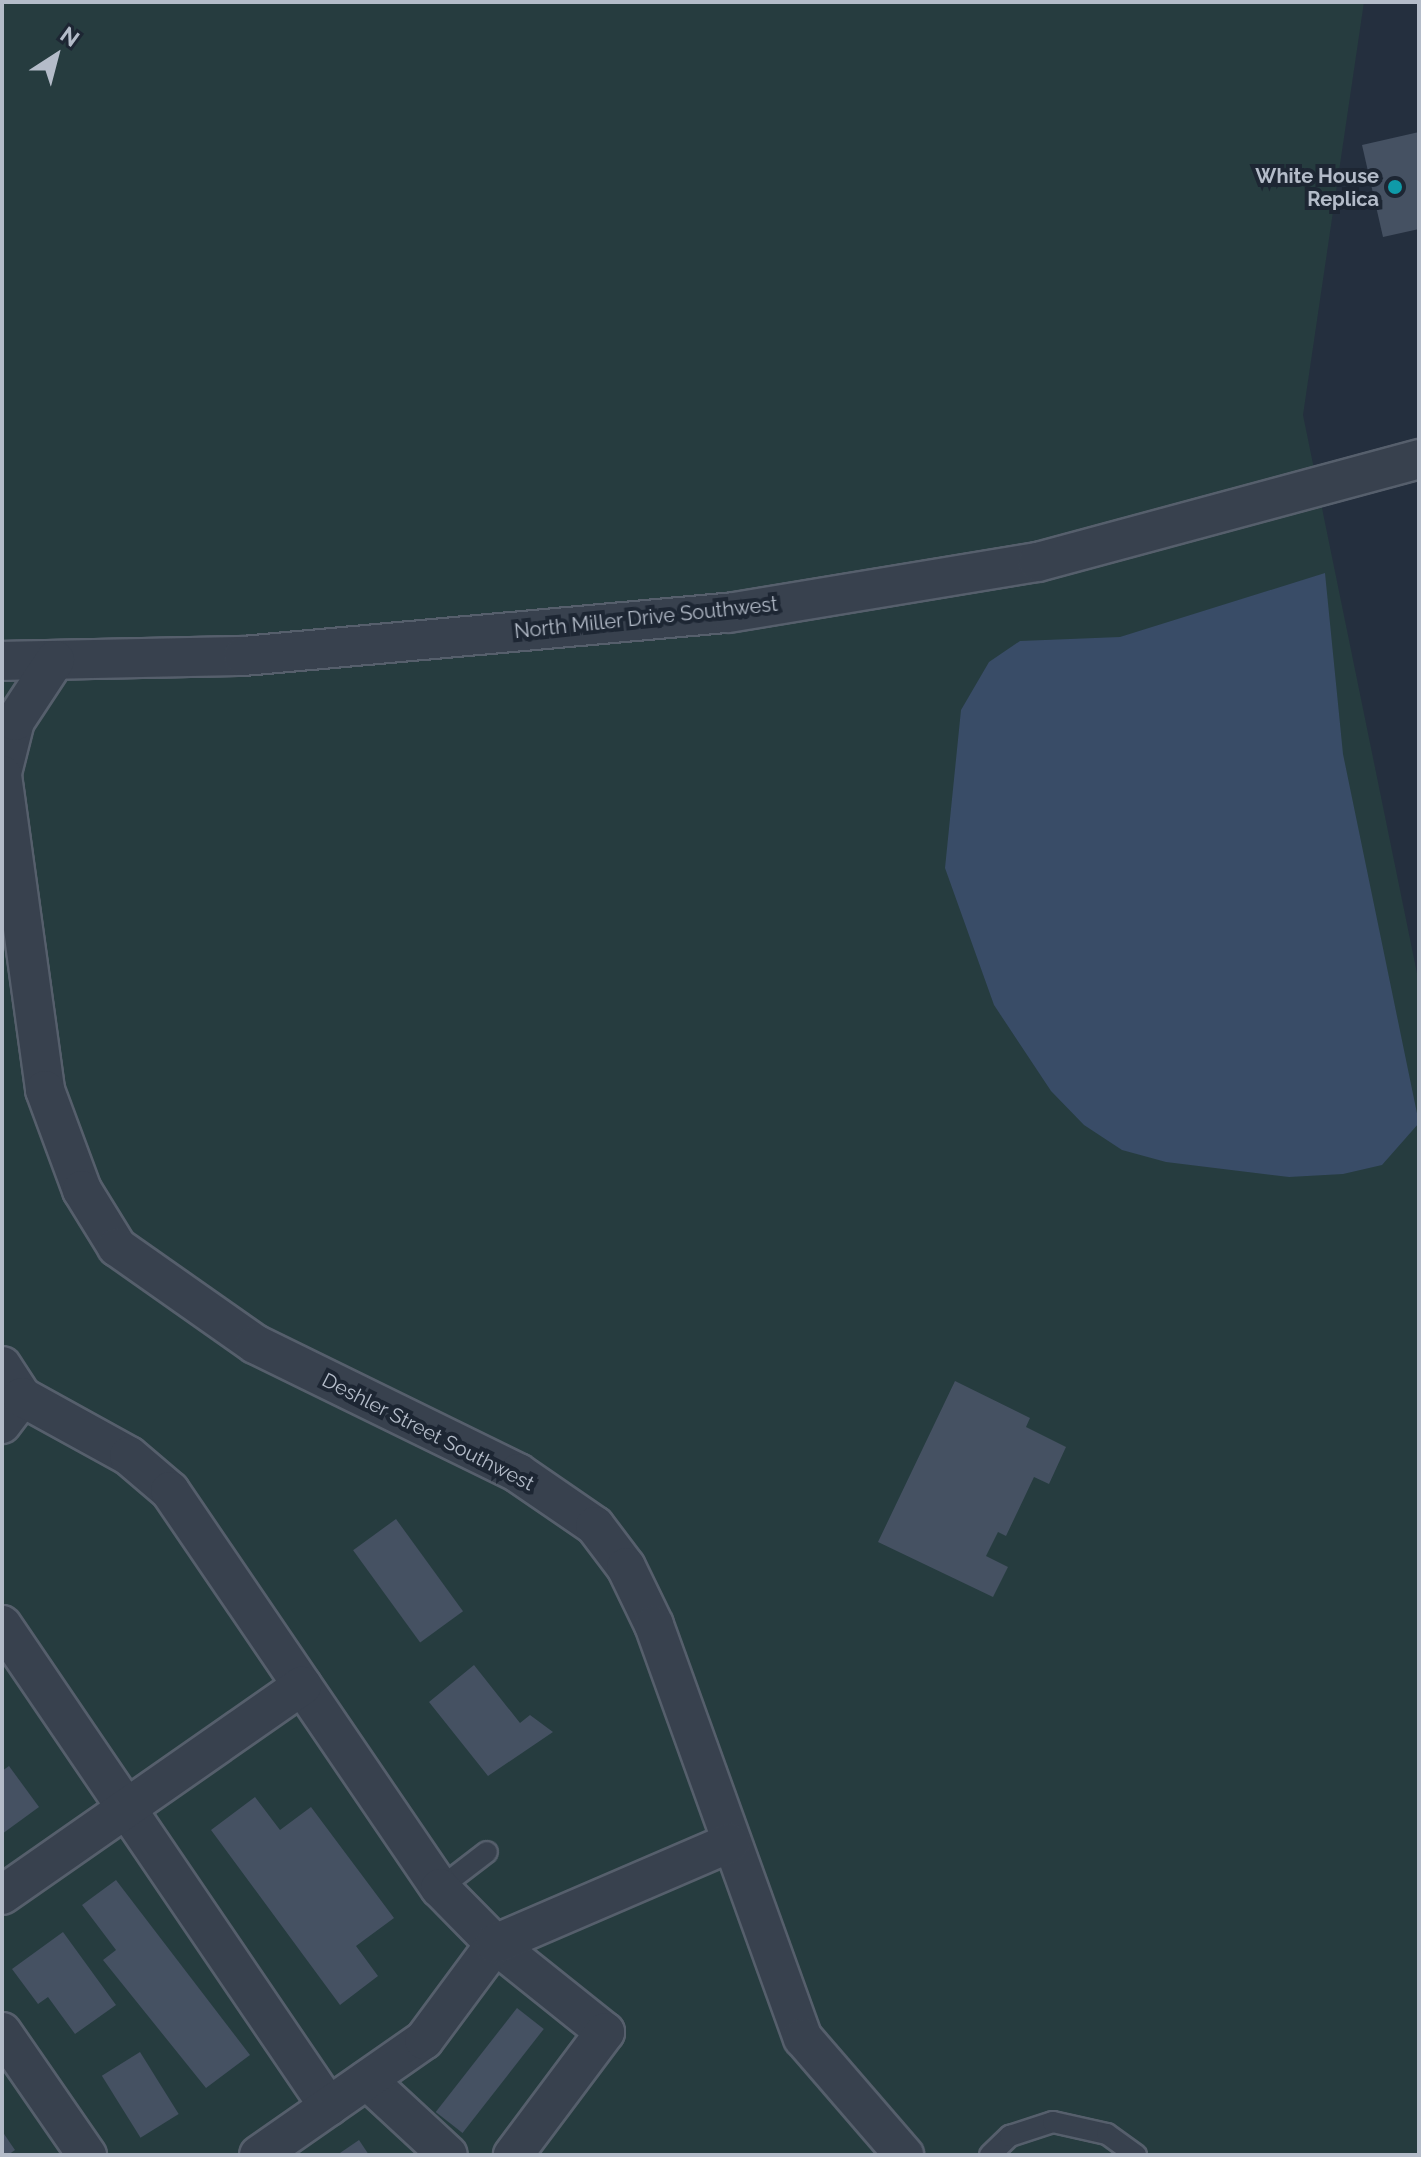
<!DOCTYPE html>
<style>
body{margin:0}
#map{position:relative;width:1421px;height:2157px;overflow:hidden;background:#242f3e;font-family:Raleway,sans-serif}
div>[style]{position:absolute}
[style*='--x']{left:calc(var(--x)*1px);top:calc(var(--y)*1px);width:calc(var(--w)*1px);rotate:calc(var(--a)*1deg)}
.green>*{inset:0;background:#263c3f}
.water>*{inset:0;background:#394c67}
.building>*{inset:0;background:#455162;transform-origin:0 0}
.roads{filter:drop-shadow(2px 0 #565f6c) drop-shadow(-2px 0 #565f6c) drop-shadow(0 2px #565f6c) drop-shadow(0 -2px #565f6c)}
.service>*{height:20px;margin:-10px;padding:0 10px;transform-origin:10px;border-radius:10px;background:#38414e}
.minor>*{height:38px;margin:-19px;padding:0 19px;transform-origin:19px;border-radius:19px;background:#38414e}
.dots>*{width:22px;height:22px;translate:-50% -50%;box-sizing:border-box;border:4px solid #1d2633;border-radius:50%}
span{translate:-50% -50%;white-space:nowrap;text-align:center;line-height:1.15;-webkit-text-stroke:8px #1d2633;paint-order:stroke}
.poi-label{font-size:20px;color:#b4bcc9;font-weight:700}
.right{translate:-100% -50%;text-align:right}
.street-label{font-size:20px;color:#b4bcc9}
.frame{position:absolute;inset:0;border:4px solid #b4bcc9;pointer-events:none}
.north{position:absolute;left:16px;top:16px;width:80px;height:80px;-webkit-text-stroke:6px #1d2633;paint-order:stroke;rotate:36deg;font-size:22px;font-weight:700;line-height:32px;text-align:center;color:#b4bcc9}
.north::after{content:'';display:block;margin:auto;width:28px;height:36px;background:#b4bcc9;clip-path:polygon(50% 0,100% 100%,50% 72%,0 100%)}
</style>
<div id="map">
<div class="green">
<i style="clip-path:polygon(2px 2px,1364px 2px,1303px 415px,1419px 983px,1419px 2155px,2px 2155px)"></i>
</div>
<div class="water">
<i style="clip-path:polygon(1325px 573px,1343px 754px,1419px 1123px,1382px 1165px,1343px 1174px,1289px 1177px,1166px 1162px,1122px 1150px,1084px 1125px,1051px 1091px,994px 1005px,945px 868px,961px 710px,989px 662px,1020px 641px,1120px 637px)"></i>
</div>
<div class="building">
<i style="clip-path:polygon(1419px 132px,1419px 229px,1383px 237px,1362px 145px)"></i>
<i style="clip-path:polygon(955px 1381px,1030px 1418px,1026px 1427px,1066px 1447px,1049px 1484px,1034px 1477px,1006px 1536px,998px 1532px,986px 1556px,1008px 1567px,993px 1597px,878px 1542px)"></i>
<i style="left:396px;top:1519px;width:114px;height:53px;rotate:54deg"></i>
<i style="clip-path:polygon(474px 1665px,520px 1723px,530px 1715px,553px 1732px,488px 1776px,429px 1702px)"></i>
<i style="clip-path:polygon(9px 1766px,39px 1807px,2px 1834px,2px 1771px)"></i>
<i style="clip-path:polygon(255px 1797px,280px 1830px,311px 1807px,394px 1918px,356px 1946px,378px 1976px,340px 2005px,211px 1830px)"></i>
<i style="clip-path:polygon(116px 1880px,250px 2055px,206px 2088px,103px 1960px,116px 1950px,82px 1905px)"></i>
<i style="clip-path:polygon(63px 1932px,116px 2005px,75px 2034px,48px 1997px,38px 2004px,12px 1969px)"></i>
<i style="left:517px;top:2008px;width:34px;height:132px;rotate:38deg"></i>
<i style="left:140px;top:2052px;width:73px;height:45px;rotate:58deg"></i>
<i style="clip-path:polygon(2px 2131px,15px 2150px,8px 2155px,2px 2155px)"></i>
<i style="clip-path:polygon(359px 2140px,369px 2155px,337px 2155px)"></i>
</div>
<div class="roads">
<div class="service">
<i style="--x:440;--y:1888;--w:59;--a:-37.5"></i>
<i style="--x:990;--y:2155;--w:28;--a:-44"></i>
<i style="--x:1010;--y:2136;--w:45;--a:-18"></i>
<i style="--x:1053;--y:2122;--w:55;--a:12.5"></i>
<i style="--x:1107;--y:2134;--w:36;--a:36"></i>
</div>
<div class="minor">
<i style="--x:2;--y:661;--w:241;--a:-1.2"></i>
<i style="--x:243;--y:656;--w:488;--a:-5.1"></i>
<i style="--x:729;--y:613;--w:313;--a:-9.4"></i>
<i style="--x:1038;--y:562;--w:395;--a:-15.1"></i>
<i style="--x:2;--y:773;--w:54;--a:-76"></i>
<i style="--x:15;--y:721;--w:73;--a:-56.7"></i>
<i style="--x:2;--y:775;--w:318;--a:82.2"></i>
<i style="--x:45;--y:1090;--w:107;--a:69.7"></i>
<i style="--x:82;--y:1190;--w:67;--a:58.4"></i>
<i style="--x:117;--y:1247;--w:169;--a:35.1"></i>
<i style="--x:255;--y:1344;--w:293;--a:26.1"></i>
<i style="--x:518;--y:1473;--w:93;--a:34.5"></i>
<i style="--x:595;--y:1526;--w:51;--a:52.9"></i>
<i style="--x:626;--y:1567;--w:64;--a:64.2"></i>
<i style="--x:654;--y:1625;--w:439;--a:70.2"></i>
<i style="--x:803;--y:2038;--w:155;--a:49.2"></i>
<i style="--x:2;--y:1366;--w:37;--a:57"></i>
<i style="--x:22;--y:1397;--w:34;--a:127"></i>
<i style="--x:22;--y:1397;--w:122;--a:28.9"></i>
<i style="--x:129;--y:1456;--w:54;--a:40.5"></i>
<i style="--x:170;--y:1491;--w:480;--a:55.8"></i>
<i style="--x:440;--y:1888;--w:78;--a:45.5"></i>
<i style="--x:495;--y:1944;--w:141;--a:38.7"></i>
<i style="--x:605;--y:2032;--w:154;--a:126.8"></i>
<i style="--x:2;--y:1625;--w:582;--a:55.85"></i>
<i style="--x:2;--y:1895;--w:366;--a:-34.9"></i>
<i style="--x:2;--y:2032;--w:150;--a:55.4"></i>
<i style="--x:367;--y:2080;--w:110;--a:42.8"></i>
<i style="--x:259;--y:2155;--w:201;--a:-34.9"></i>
<i style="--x:424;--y:2040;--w:119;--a:-53.5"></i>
<i style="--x:495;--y:1944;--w:256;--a:-23.3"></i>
</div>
</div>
<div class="dots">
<i style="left:1395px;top:187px;background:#0f9aa8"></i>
</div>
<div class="poi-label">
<span class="right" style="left:1379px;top:188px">White House<br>Replica</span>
</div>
<div class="street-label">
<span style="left:646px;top:618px;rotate:-6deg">North Miller Drive Southwest</span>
<span style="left:428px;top:1432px;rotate:27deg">Deshler Street Southwest</span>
</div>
<div class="frame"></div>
<div class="north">N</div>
</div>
